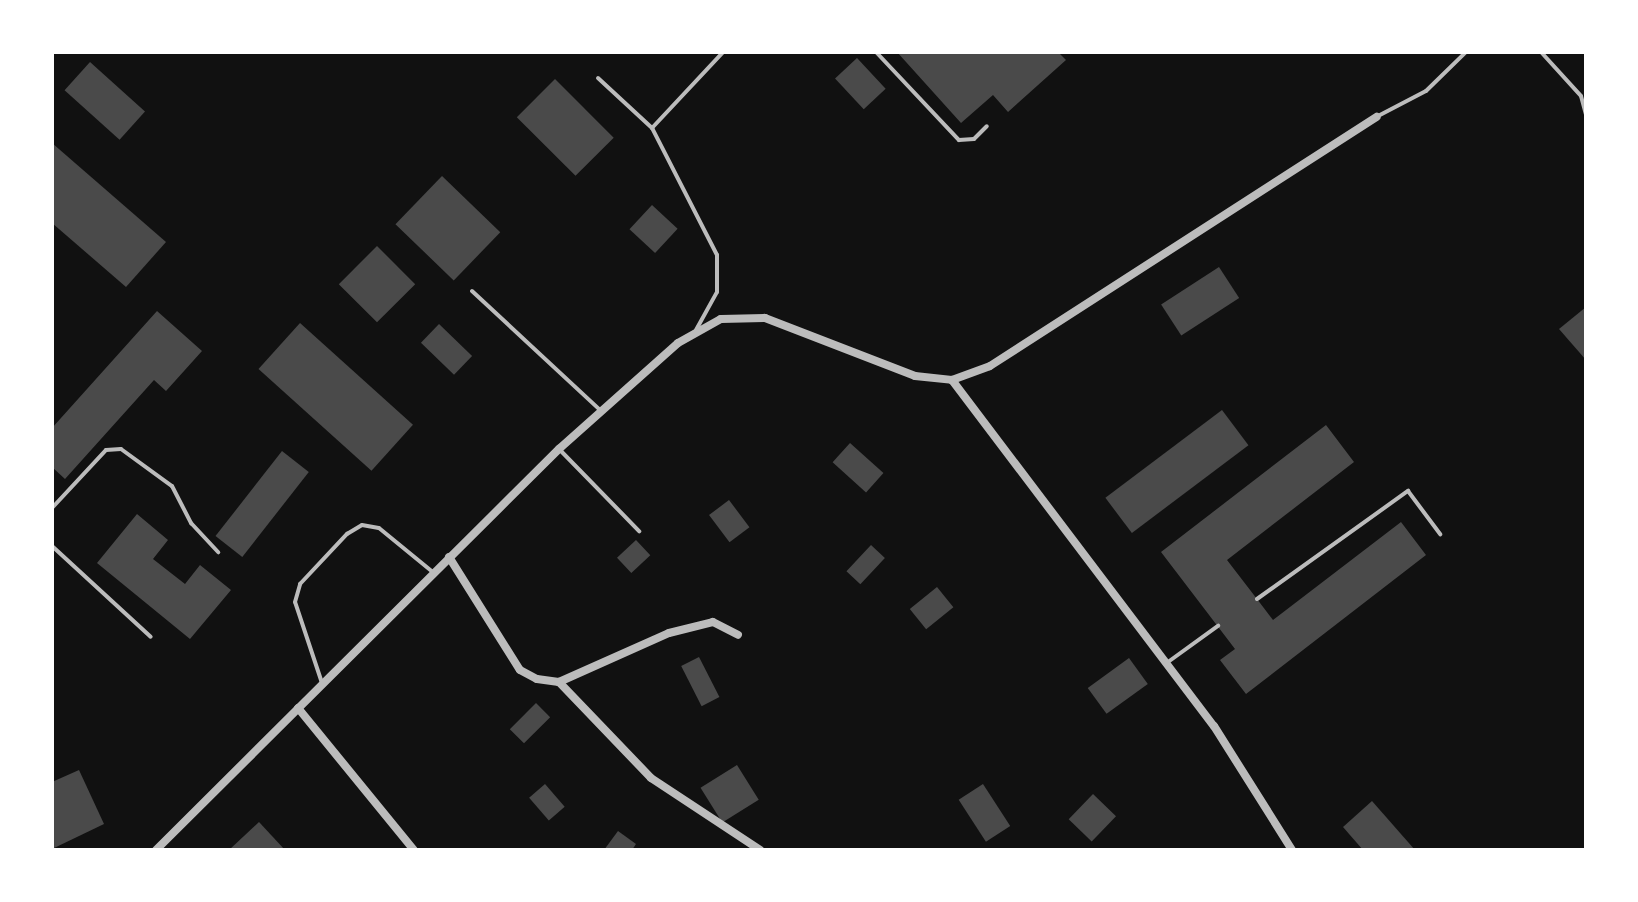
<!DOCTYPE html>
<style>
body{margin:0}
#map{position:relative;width:1638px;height:902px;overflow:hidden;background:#111;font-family:Arial,sans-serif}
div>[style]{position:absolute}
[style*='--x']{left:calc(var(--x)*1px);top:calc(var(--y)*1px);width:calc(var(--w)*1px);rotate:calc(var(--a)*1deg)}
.building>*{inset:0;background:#4a4a4a;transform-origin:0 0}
.service>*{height:4px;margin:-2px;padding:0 2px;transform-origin:2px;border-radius:2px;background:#bcbcbc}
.minor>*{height:8px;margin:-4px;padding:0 4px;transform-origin:4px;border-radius:4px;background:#bcbcbc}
span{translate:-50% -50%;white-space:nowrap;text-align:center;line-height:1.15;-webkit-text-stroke:7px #fff;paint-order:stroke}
.frame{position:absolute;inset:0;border:54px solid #fff;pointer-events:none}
</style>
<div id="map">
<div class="building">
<i style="clip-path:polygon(897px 52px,1058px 52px,1066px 60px,1008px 112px,993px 95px,961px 123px)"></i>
<i style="left:857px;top:58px;width:42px;height:30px;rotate:47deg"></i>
<i style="left:90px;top:62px;width:74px;height:38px;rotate:42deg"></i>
<i style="left:555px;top:79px;width:83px;height:54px;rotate:45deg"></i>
<i style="clip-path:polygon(52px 143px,166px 242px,126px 287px,52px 223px)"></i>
<i style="left:442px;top:176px;width:81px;height:67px;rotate:44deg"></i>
<i style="left:652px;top:205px;width:35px;height:33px;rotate:43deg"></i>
<i style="left:377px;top:246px;width:54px;height:54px;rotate:45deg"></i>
<i style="left:1219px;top:267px;width:37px;height:69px;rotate:57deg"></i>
<i style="clip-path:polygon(1586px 307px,1586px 360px,1559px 329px)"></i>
<i style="clip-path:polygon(157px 311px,202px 351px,166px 391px,154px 380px,65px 479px,52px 467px,52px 428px)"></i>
<i style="left:300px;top:323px;width:152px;height:62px;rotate:42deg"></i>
<i style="left:439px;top:324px;width:46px;height:26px;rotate:44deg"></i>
<i style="left:1222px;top:410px;width:44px;height:146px;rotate:53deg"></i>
<i style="clip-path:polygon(1326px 425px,1354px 462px,1227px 560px,1257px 599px,1273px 620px,1401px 522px,1426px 555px,1246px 694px,1220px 660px,1235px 649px,1161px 552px)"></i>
<i style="left:850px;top:443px;width:45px;height:26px;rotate:42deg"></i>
<i style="left:282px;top:451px;width:34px;height:108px;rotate:38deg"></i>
<i style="left:729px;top:500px;width:34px;height:25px;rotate:53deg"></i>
<i style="clip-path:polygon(137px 514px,168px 540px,153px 559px,185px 584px,200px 565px,231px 590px,190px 639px,97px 563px)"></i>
<i style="left:636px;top:540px;width:21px;height:26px;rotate:47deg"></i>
<i style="left:871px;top:545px;width:19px;height:36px;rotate:43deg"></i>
<i style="left:937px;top:587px;width:26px;height:35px;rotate:51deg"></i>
<i style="left:699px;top:657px;width:45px;height:20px;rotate:63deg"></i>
<i style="left:1129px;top:658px;width:32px;height:51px;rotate:54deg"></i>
<i style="left:536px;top:703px;width:20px;height:37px;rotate:45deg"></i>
<i style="left:737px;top:765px;width:41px;height:43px;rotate:58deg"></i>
<i style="clip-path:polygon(79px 770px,104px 824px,52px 849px,52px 782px)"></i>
<i style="left:545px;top:784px;width:30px;height:21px;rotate:49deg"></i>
<i style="left:983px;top:784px;width:50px;height:29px;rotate:57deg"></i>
<i style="left:1093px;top:794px;width:32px;height:35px;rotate:44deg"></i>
<i style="clip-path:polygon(1372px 801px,1415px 850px,1363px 850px,1343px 827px)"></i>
<i style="clip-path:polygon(259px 822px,285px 850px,229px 850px)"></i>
<i style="clip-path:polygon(618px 831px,636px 844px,632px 850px,604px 850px)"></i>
</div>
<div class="service">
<i style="--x:876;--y:52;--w:121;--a:46.7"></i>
<i style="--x:959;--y:140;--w:15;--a:-4"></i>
<i style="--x:974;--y:139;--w:18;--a:-45"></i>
<i style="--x:1541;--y:52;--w:59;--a:47.7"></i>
<i style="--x:1581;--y:96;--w:20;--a:75"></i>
<i style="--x:598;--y:78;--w:74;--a:42.8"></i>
<i style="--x:1378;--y:116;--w:54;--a:-27.5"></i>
<i style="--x:1426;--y:91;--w:56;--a:-44.3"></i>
<i style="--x:472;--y:291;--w:175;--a:42.9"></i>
<i style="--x:696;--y:330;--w:43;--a:-61.1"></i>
<i style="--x:717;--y:292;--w:37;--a:-90"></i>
<i style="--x:717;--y:255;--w:143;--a:-117.1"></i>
<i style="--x:652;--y:128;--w:104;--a:-46.9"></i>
<i style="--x:559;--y:449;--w:115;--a:45.7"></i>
<i style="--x:52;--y:508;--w:79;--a:-47"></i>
<i style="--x:106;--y:450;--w:15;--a:-4"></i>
<i style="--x:121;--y:449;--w:63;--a:36"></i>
<i style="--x:172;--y:486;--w:42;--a:62.8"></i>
<i style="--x:191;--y:523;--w:40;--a:47"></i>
<i style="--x:52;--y:546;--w:134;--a:42.6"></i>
<i style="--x:1257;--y:599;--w:186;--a:-35.6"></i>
<i style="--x:1408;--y:491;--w:54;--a:53.3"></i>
<i style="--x:1168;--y:662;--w:62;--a:-35.8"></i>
<i style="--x:322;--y:683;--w:85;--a:-108.4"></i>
<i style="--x:295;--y:602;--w:19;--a:-74"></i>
<i style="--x:300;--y:584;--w:69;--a:-46.8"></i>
<i style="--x:347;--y:534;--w:17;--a:-31"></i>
<i style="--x:362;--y:525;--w:17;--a:10"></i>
<i style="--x:379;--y:528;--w:71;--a:39.3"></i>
</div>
<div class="minor">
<i style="--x:952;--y:380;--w:434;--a:52.9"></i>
<i style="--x:1214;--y:726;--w:146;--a:57.8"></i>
<i style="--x:449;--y:557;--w:133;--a:57.9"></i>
<i style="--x:520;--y:670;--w:19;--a:28"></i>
<i style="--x:537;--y:679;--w:22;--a:8"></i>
<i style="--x:559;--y:682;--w:133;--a:46.2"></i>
<i style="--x:651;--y:778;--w:131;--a:33.4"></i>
<i style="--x:559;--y:682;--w:120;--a:-24"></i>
<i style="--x:669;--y:633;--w:45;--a:-14"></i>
<i style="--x:713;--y:622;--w:28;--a:27"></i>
<i style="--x:298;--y:708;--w:183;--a:50.8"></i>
<i style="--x:156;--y:850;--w:569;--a:-44.86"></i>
<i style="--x:559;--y:449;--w:159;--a:-41.7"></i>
<i style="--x:678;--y:343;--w:49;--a:-29.2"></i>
<i style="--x:721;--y:319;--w:44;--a:-1.3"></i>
<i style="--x:765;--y:318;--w:161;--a:21.1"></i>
<i style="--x:915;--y:376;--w:37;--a:6"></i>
<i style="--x:952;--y:380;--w:40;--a:-20.2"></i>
<i style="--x:990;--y:366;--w:460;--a:-32.8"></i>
</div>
<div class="frame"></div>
</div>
